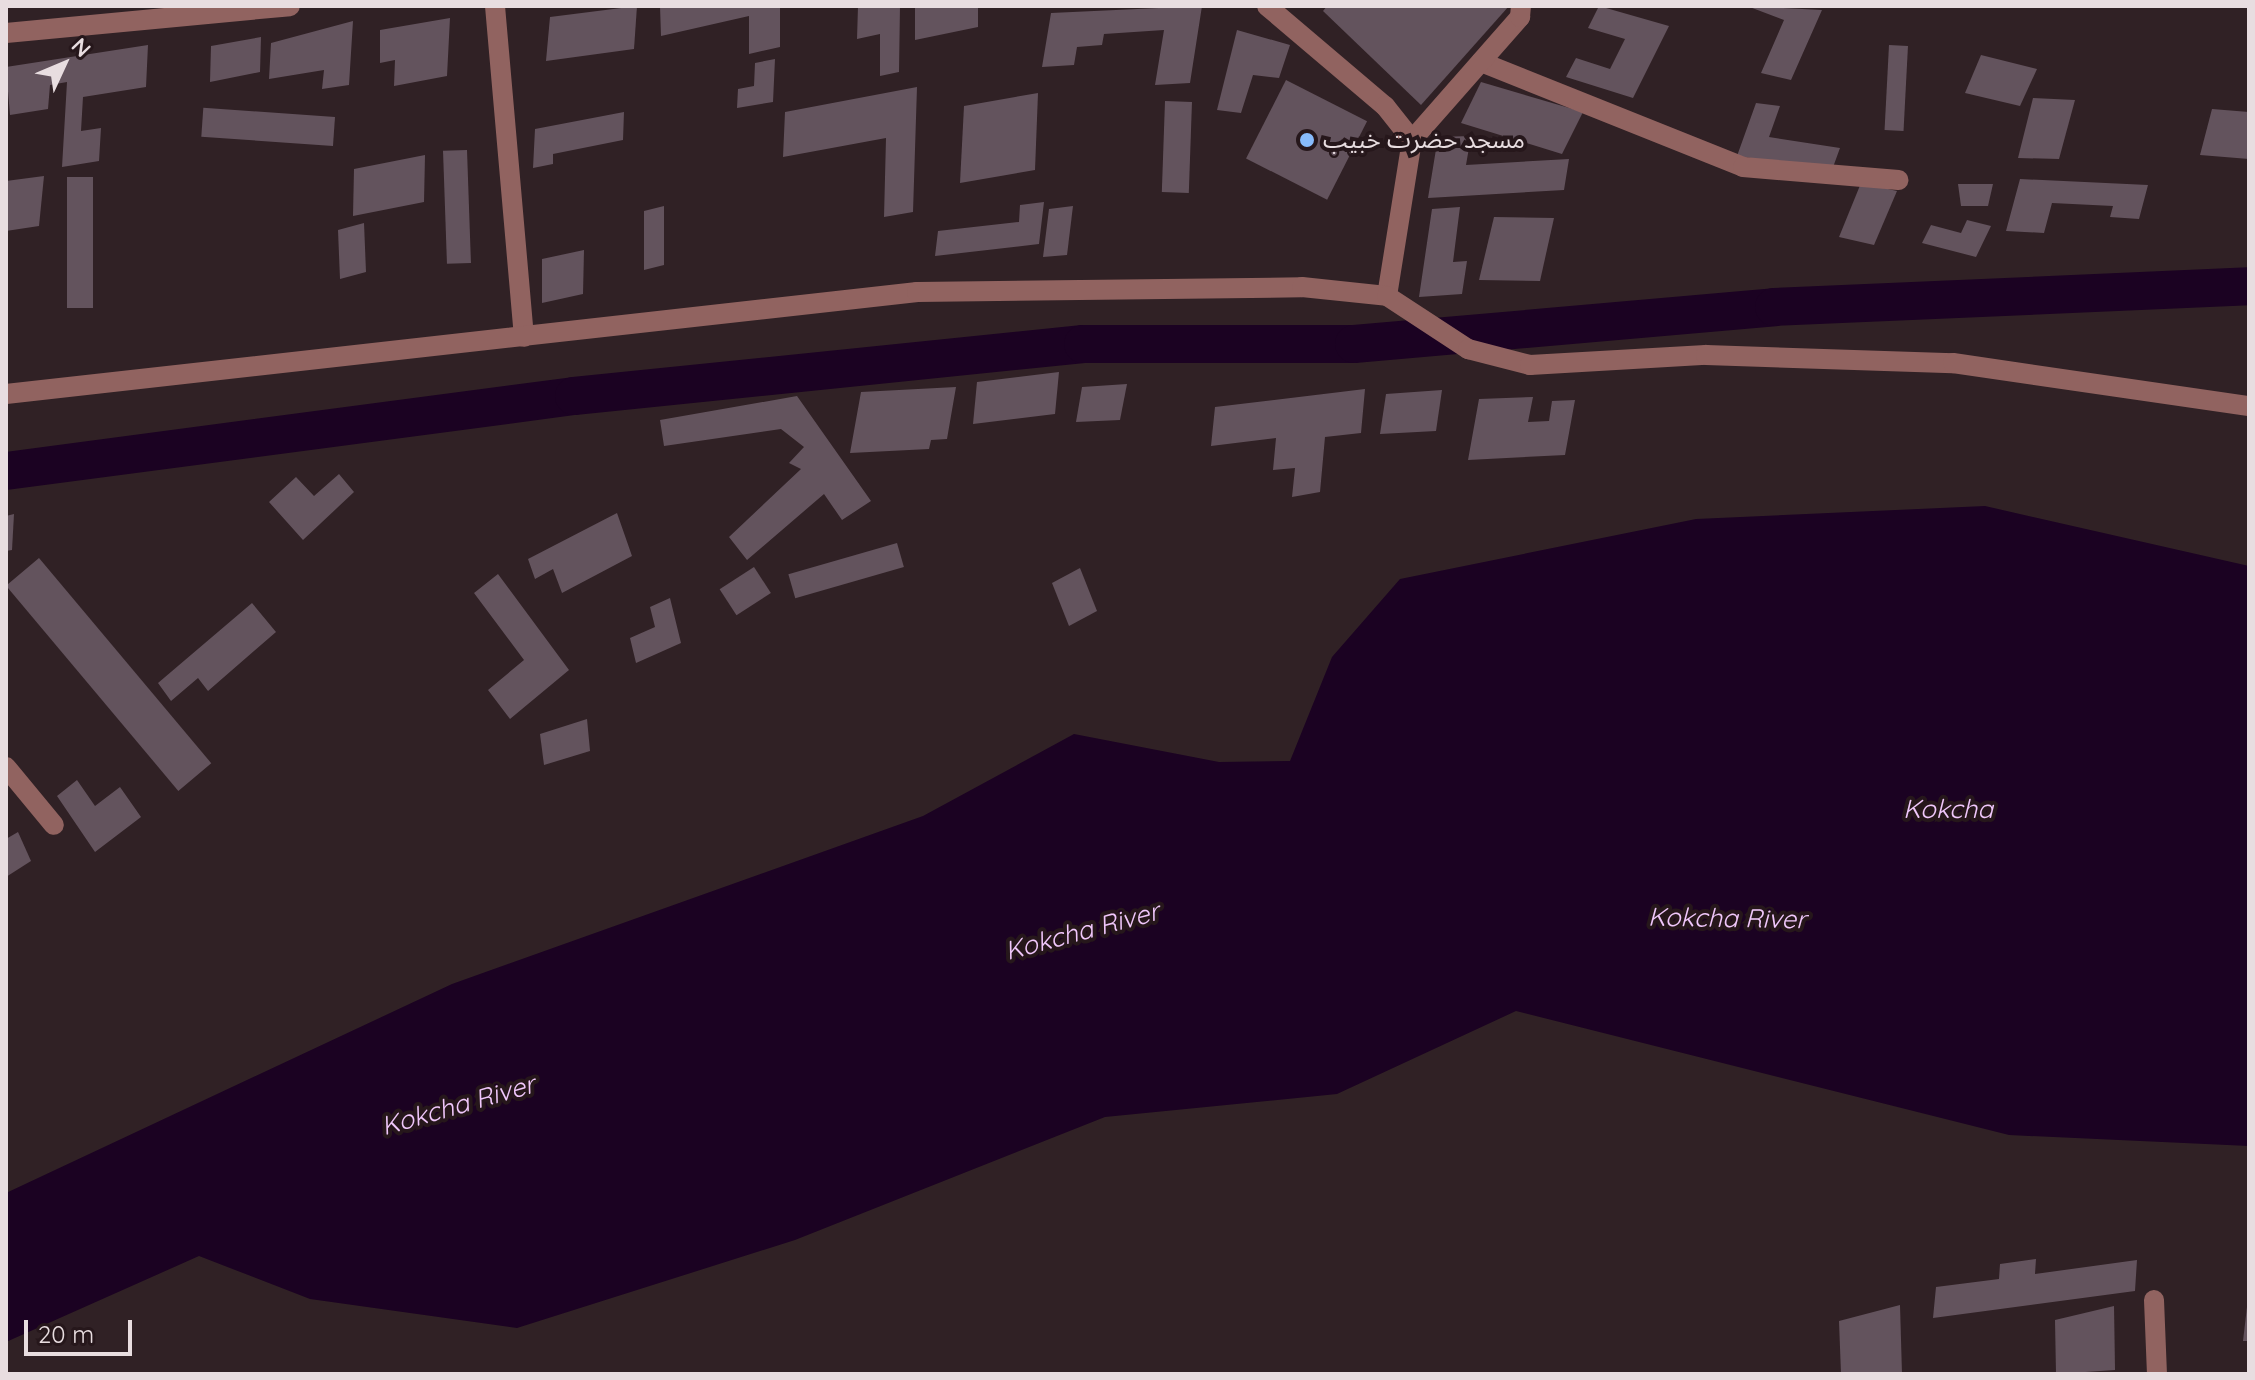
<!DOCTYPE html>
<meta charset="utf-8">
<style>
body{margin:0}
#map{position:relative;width:2255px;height:1380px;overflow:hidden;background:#302125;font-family:Quicksand,"Noto Sans Arabic",sans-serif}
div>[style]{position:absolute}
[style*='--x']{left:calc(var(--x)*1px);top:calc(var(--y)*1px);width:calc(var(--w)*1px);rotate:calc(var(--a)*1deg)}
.water>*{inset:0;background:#1b0222}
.canal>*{height:38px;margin:-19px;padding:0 19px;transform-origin:19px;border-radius:19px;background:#1b0222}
.building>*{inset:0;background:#63535d;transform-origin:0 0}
.minor>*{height:20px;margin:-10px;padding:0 10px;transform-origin:10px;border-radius:10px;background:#916360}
.dots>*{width:22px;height:22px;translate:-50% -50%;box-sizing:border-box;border:4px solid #26171b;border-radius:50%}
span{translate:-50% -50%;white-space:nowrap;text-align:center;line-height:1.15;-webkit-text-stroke:8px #26171b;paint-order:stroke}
.poi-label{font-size:24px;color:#e8dde0}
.left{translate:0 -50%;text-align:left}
.water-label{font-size:26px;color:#f0c7fb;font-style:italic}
.frame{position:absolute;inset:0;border:8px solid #e8dde0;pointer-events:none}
.north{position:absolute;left:24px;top:24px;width:80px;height:80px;-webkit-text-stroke:6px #26171b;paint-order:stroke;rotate:46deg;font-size:22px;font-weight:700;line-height:32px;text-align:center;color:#e8dde0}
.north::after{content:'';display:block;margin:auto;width:28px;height:36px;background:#e8dde0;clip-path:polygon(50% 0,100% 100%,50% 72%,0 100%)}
.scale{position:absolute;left:24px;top:1320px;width:108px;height:36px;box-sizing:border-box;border:4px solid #e8dde0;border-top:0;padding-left:10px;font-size:24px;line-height:28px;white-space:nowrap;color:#e8dde0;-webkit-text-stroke:6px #26171b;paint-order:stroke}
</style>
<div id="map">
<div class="water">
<i style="clip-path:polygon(1985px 506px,2249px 566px,2249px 1146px,2009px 1135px,1516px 1011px,1337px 1094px,1105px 1117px,795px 1240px,517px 1328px,310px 1299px,199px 1256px,6px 1342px,6px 1193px,452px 984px,923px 816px,1074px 734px,1219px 762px,1290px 761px,1332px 657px,1400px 579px,1696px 519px)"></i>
</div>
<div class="canal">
<i style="--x:6;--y:471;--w:573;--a:-7.52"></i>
<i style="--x:574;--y:396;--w:512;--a:-5.83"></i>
<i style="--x:1083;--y:344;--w:271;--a:0"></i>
<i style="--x:1354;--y:344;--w:422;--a:-5"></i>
<i style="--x:1774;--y:307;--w:475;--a:-2.5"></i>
</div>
<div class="building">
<i style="clip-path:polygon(637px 6px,634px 49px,546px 61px,550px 17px)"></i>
<i style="clip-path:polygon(660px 6px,780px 6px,780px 47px,749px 54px,749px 16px,661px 36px)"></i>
<i style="clip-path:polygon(858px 6px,900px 6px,899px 72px,880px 76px,880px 34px,857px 39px)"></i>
<i style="clip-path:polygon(915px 6px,978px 6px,978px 27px,915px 40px)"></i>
<i style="clip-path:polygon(1202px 6px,1190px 83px,1155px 85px,1164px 30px,1104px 34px,1102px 45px,1077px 47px,1074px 65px,1042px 67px,1051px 13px)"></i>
<i style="clip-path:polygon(1327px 6px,1509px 6px,1421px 105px,1323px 11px)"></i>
<i style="clip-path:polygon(1599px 6px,1669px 26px,1633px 98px,1566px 77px,1576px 58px,1610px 69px,1625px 39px,1588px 28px)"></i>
<i style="clip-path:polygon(1747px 6px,1822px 10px,1791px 80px,1761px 73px,1784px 20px)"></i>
<i style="clip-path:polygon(450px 18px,447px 76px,394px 86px,395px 60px,380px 63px,380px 30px)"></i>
<i style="clip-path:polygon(353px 21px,349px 85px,322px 89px,324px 70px,269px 79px,271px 43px)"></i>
<i style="clip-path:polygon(1237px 30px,1290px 45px,1279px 78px,1253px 75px,1241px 113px,1217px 110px)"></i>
<i style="clip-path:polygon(261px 37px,260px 72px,210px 82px,211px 46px)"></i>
<i style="clip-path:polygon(148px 45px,146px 87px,83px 97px,81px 131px,101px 128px,99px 161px,62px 167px,67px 82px,50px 85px,48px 109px,10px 115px,6px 67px)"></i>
<i style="left:1889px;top:45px;width:19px;height:85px;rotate:3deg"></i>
<i style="clip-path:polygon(1981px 55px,2037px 69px,2020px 106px,1965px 93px)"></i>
<i style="clip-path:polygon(775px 59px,773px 102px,737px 108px,738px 89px,754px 86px,755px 63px)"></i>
<i style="left:1286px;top:80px;width:91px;height:88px;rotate:27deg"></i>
<i style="clip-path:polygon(1481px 82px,1583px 112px,1562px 154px,1461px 123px)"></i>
<i style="clip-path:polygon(917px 87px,913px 212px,884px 217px,886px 138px,783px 157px,785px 112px)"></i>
<i style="clip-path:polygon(1038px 93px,1035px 170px,960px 183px,964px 106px)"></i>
<i style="clip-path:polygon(2033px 98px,2075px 100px,2059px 159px,2018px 158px)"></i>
<i style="left:1165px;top:101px;width:27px;height:91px;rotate:2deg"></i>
<i style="clip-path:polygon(1756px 103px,1780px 106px,1769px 137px,1840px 148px,1832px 170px,1737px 156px)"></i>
<i style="clip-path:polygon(2212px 109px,2249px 112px,2249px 159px,2200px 155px)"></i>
<i style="clip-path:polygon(624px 112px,623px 140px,553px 154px,553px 164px,533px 168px,535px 129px)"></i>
<i style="left:335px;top:117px;width:29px;height:132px;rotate:94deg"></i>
<i style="clip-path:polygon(1471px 136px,1466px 165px,1569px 159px,1564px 190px,1428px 198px,1438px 137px)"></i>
<i style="left:467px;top:150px;width:113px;height:24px;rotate:88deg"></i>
<i style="clip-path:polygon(425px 155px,424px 202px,353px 216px,354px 169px)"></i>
<i style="clip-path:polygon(44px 176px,39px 226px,6px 231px,6px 181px)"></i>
<i style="left:93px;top:177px;width:131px;height:26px;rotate:90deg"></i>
<i style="clip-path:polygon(2020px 179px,2148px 185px,2139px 219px,2110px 217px,2113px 206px,2052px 203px,2044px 233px,2006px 231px)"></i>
<i style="clip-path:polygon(1861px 183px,1897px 191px,1874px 245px,1839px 237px)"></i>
<i style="clip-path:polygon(1958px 184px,1993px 184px,1988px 206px,1961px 206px)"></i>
<i style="clip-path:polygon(1044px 202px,1039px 244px,935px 256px,938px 231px,1019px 222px,1020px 205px)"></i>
<i style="clip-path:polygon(664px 206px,664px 265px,644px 270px,644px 211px)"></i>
<i style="clip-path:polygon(1073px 206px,1067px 255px,1043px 257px,1049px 209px)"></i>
<i style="clip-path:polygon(1460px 207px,1453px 262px,1467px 261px,1462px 294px,1419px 297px,1432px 209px)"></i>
<i style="clip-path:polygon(1494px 217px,1554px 218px,1540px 281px,1479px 280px)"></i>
<i style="clip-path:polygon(1967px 220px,1991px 226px,1976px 257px,1922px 243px,1931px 225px,1961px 233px)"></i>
<i style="clip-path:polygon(364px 223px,366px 272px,340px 279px,338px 230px)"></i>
<i style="clip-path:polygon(584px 250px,583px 294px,542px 303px,542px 259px)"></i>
<i style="clip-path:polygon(1059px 372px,1055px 414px,973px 424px,977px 382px)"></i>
<i style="clip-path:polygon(1127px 384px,1120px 420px,1076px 422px,1082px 387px)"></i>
<i style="clip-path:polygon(956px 387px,947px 439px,931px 440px,929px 449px,850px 453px,861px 392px)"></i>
<i style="clip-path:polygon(1365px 389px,1361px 433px,1325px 437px,1320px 492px,1292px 497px,1295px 468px,1273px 470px,1276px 438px,1211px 446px,1215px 407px)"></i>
<i style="clip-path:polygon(1442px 390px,1436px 431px,1380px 434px,1386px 394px)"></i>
<i style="clip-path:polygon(797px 396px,871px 501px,842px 520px,824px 494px,747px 560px,729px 537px,801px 469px,789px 463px,804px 447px,781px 429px,664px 446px,660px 420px)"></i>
<i style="clip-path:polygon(1533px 397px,1528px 422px,1549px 421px,1552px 401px,1575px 400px,1565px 455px,1468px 460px,1479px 399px)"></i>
<i style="clip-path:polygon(339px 474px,354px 492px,303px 540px,269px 502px,296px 477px,314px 496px)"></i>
<i style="clip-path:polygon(617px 513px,632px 556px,562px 593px,553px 569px,535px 579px,528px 559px)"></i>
<i style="clip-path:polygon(14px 514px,12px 550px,6px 551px,6px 516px)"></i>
<i style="left:897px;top:543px;width:25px;height:113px;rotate:74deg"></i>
<i style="left:39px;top:558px;width:268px;height:43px;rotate:50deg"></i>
<i style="left:754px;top:567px;width:31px;height:41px;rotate:57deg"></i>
<i style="clip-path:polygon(1080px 568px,1097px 611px,1069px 626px,1052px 583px)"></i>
<i style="clip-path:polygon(498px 574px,569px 670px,510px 719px,488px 690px,524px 660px,474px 593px)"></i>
<i style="clip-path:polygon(670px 598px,681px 643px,636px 663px,630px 638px,655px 627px,650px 607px)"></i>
<i style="clip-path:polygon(252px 603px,276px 632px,208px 691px,198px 678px,171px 701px,158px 683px)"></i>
<i style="clip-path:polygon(587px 719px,590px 751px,544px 765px,540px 734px)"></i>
<i style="clip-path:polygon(77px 780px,95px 806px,120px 787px,141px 817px,95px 852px,57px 796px)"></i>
<i style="clip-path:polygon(18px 832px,31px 861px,6px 877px,6px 839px)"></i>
<i style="clip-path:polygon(2036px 1259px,2035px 1274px,2137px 1260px,2135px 1291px,1933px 1318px,1936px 1287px,1999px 1279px,2000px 1264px)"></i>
<i style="clip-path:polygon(1900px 1305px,1902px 1374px,1841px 1374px,1839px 1321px)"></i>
<i style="clip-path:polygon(2114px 1306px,2115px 1370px,2056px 1374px,2055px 1320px)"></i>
<i style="clip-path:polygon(2247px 1307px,2249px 1341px,2243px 1341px)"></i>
</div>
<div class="minor">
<i style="--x:495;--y:6;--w:332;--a:85"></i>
<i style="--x:1267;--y:6;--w:155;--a:40.3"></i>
<i style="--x:1385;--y:106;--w:43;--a:51.5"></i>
<i style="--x:6;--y:33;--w:285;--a:-5.4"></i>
<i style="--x:1481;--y:62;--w:282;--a:21.8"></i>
<i style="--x:1743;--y:167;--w:156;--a:4.8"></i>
<i style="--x:1387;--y:296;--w:158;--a:-80.9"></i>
<i style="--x:1412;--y:140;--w:164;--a:-48.7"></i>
<i style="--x:1520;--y:17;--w:11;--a:-85"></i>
<i style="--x:6;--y:394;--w:917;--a:-6.39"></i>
<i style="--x:917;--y:292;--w:385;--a:-0.7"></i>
<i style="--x:1302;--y:287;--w:85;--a:6"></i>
<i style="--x:1387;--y:296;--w:97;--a:33.2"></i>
<i style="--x:1468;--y:349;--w:64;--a:14.5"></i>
<i style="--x:1530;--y:365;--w:176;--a:-3.3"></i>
<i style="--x:1706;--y:355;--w:247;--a:1.9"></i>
<i style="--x:1953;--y:363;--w:299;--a:8.3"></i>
<i style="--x:6;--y:767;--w:75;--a:50.4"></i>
<i style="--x:2154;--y:1300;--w:74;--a:87.7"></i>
</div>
<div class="dots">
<i style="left:1307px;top:140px;background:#87bbfb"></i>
</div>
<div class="poi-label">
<span class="left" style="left:1323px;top:140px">مسجد حضرت خبیب</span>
</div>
<div class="water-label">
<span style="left:1948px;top:809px">Kokcha</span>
<span style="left:1727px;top:918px;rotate:1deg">Kokcha River</span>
<span style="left:1082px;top:931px;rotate:-15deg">Kokcha River</span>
<span style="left:458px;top:1105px;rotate:-16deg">Kokcha River</span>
</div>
<div class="frame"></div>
<div class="north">N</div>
<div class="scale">20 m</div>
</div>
